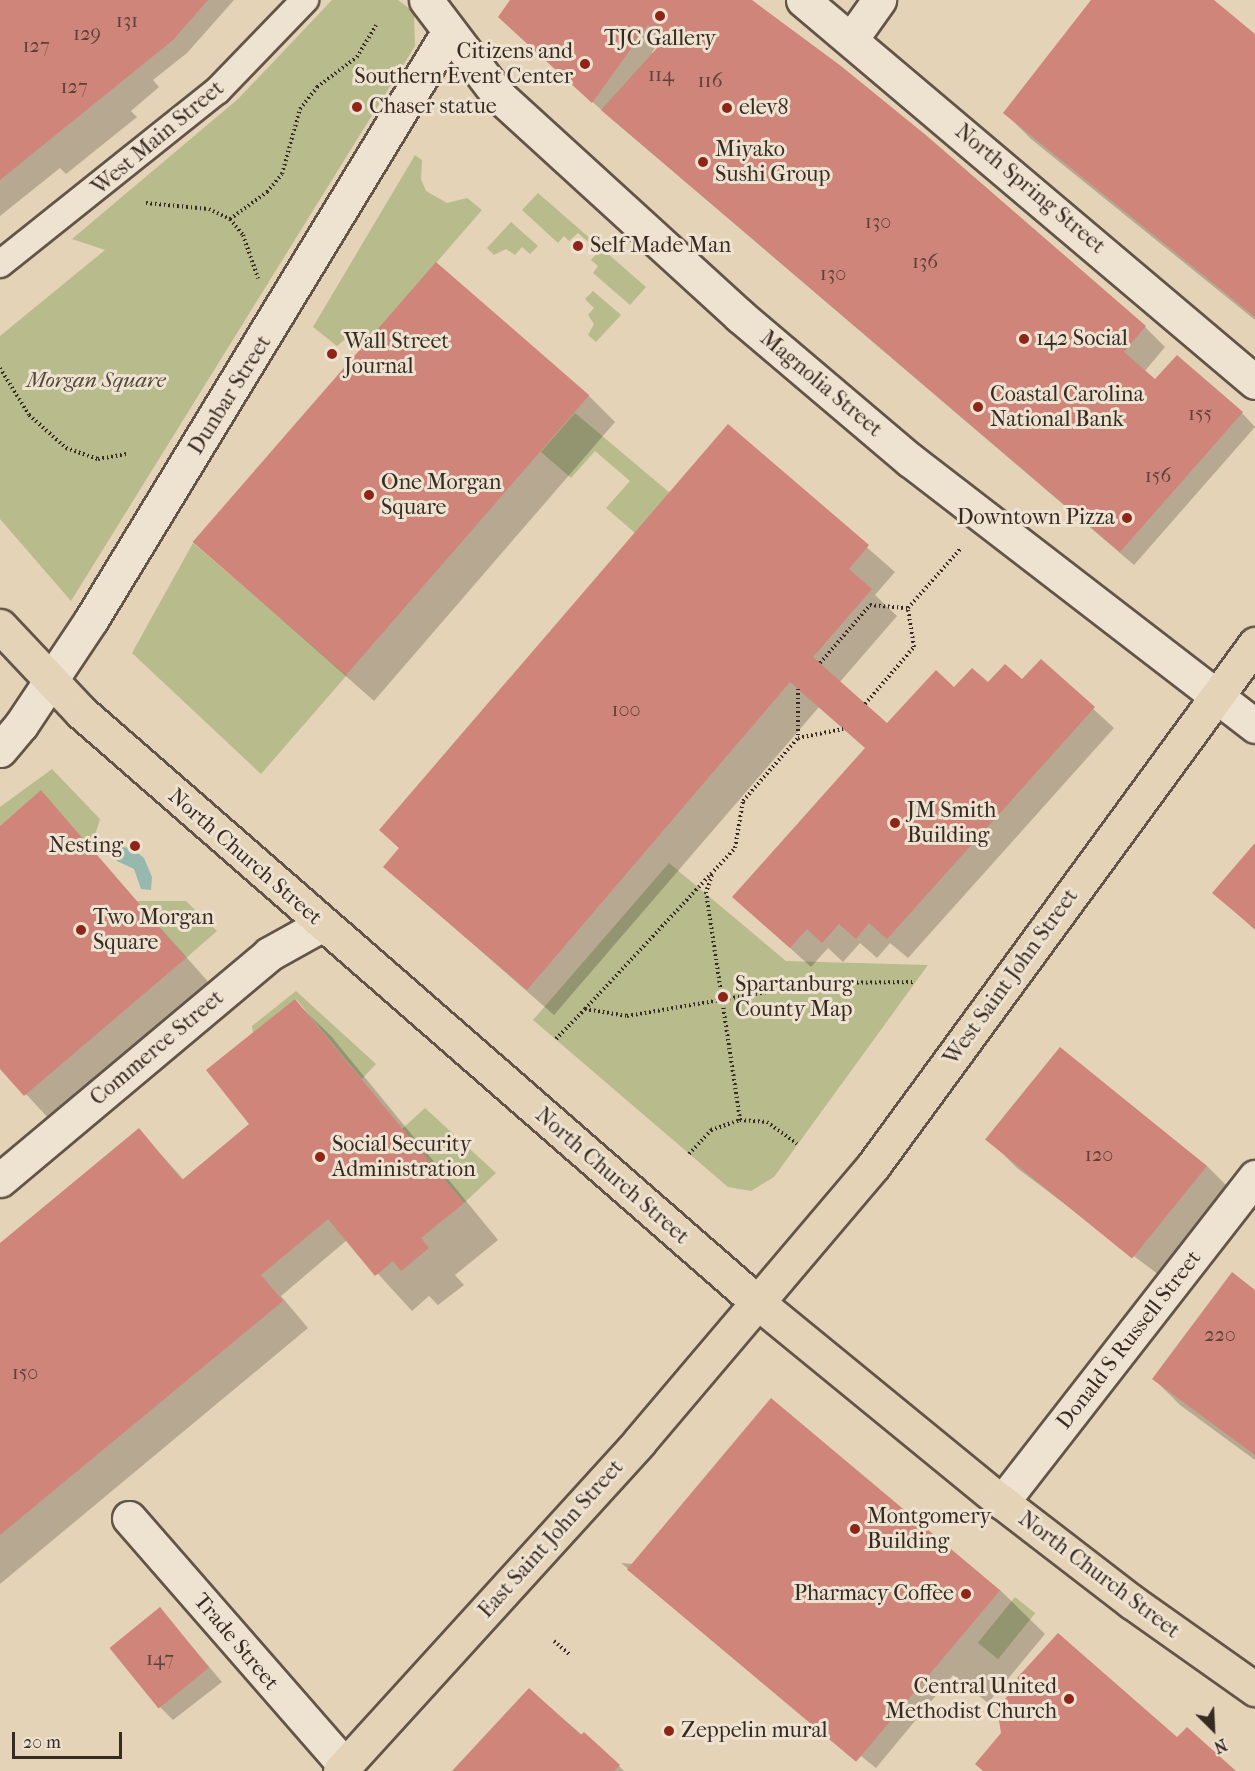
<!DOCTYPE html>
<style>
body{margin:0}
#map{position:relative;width:1255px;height:1771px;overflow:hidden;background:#e5d3b7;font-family:"IM FELL French Canon",serif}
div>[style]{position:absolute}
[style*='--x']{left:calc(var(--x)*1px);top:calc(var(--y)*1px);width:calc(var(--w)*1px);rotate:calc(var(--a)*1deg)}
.green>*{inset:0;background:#b8bb8c;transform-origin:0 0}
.water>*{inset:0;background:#96b8af}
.shadow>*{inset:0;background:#0003}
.building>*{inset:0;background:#cf8579;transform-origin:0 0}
.path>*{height:4px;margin-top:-2px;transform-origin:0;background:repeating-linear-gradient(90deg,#372a23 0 1.5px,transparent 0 4.5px)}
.roads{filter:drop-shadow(2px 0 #625448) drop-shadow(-2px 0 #625448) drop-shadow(0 2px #625448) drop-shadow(0 -2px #625448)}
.pedestrian>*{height:26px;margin:-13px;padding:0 13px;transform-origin:13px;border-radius:13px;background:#eee2d0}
.minor>*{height:33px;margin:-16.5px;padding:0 16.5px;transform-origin:16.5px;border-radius:16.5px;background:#eee2d0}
.tertiary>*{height:33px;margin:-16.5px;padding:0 16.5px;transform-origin:16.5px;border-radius:16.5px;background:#eee2d0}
.primary>*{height:33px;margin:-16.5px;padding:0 16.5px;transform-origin:16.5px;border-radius:16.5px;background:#e5d3b7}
.dots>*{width:16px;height:16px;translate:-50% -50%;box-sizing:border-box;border:3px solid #eee2d0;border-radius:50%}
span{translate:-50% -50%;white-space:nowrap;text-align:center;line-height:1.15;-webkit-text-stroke:6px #eee2d0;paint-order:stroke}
.number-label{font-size:20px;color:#5d4138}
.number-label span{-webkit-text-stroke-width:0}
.poi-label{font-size:22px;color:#372a23}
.right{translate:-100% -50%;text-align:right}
.left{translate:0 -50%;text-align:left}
.street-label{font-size:22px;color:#372a23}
.park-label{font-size:22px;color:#514738;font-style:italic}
.north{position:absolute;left:1183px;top:1699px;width:60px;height:60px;-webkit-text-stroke:4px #eee2d0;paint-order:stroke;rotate:156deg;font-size:16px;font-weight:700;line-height:24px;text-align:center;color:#372a23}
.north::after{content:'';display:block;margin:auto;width:21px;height:27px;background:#372a23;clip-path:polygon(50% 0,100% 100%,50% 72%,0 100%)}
.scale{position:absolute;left:12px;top:1732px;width:110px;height:27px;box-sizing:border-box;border:3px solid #372a23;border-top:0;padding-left:8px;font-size:18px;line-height:21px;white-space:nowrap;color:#372a23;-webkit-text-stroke:4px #eee2d0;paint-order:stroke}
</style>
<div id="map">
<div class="green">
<i style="clip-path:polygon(332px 0,398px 0,414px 12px,415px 46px,71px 601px,0 519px,0 336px,105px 250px,72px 239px,238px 99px)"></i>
<i style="clip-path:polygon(415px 155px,422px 160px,421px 179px,426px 191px,447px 203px,467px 198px,482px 210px,362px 348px,349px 336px,337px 346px,313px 327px)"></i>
<i style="clip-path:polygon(538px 193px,646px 287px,630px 305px,593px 273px,598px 266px,591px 260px,599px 251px,578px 233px,569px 241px,564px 236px,558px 243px,522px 210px)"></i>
<i style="clip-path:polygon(511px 222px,538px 246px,530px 254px,522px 247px,515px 255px,506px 249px,494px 255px,487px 248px)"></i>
<i style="clip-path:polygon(593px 291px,621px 315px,596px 342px,588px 335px,594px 324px,588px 315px,594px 308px,585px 299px)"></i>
<i style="clip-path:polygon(575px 413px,670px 493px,635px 533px,606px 508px,630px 481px,595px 451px,571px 478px,541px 452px)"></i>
<i style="clip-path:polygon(193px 543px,347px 675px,261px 774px,132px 653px)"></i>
<i style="clip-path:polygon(52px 769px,100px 819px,91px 848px,41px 791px,0 826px,0 807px)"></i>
<i style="clip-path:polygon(669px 863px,786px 961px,928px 965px,774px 1177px,751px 1191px,728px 1187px,533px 1020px)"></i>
<i style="clip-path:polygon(137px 901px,186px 901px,217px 931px,186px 958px)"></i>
<i style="clip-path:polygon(296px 991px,376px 1064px,362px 1079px,296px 999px,253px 1033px,252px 1026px)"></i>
<i style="clip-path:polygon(425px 1108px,496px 1173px,464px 1203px,402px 1129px)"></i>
<i style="left:1015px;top:1597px;width:26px;height:59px;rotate:39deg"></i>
</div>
<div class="water">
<i style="clip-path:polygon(112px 846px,132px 848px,144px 858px,152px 877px,151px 890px,141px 889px,134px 869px,117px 861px,110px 853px)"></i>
</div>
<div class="shadow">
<i style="clip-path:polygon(0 0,234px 0,187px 53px,153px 80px,159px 87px,131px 111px,137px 117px,66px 174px,60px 168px,0 216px)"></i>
<i style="clip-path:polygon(evenodd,512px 0,745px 0,1145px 327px,1165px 347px,1144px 372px,1155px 381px,1242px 413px,1255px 427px,1134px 565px,607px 115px,514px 31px,512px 0,662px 38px,666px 40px,653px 54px,652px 52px,662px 38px)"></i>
<i style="clip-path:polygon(1093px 0,1211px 0,1255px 36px,1255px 320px,1031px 139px,1005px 113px)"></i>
<i style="clip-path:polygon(589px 396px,615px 422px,374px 701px,195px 543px)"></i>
<i style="clip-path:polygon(728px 426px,895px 572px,875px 595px,897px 616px,839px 683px,888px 725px,955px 689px,1023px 682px,1041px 661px,1114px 728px,908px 958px,890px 943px,877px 958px,860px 943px,843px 962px,828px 948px,811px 967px,734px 897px,867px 749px,819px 707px,554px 1015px,385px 867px,400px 849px,381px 830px)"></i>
<i style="clip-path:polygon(41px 793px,211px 985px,51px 1121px,0 1066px,0 828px)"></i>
<i style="clip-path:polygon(1255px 845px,1255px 930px,1214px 893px)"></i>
<i style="clip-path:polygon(295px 1001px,331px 1036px,498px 1240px,455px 1275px,464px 1285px,438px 1305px,429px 1296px,412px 1311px,347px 1240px,281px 1296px,308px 1328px,0 1584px,0 1245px,139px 1130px,184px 1180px,249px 1126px)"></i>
<i style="clip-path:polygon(1060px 1049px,1207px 1166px,1233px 1192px,1163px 1278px,1017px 1168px,991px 1142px)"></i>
<i style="clip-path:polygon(1255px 1291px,1255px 1460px,1180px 1405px,1154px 1379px)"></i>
<i style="clip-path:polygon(621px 1563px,1000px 1590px,1045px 1634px,988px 1703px,953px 1675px,876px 1768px)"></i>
<i style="clip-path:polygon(160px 1609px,222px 1682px,173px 1720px,160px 1707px)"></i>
<i style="clip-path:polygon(529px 1690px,619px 1766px,624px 1771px,454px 1771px)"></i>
</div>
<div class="building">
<i style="clip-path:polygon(0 0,208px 0,173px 40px,0 180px)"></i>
<i style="clip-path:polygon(510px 0,752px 0,841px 66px,927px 136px,1146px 326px,1124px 352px,1155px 379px,1177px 355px,1243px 412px,1120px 552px,601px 110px,666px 38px,648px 25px,592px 103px,498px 17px)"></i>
<i style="clip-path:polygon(1091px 0,1214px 0,1255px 34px,1255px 317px,1003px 113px)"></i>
<i style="left:436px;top:262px;width:203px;height:371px;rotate:41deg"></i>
<i style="clip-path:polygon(728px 424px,869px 545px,849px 569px,872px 589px,813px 657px,887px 723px,936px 670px,954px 687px,972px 668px,988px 682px,1005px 664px,1022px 679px,1041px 659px,1095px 707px,887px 939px,869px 923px,856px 939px,839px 924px,822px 943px,807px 929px,790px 948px,732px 897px,865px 748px,790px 682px,527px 990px,383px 867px,399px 848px,379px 830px)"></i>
<i style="clip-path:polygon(41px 790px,186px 958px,24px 1096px,0 1069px,0 826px)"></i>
<i style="clip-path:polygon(1255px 843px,1255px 929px,1212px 893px)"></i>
<i style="clip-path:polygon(295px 999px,464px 1203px,421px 1238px,429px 1248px,401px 1271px,393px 1261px,375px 1276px,328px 1219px,261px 1275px,283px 1301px,0 1535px,0 1243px,139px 1128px,182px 1180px,249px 1124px,206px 1070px)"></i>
<i style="left:1060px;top:1047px;width:189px;height:119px;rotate:39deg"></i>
<i style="clip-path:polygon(1232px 1272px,1255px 1290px,1255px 1455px,1152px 1379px)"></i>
<i style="left:771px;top:1398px;width:299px;height:224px;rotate:40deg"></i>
<i style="left:160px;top:1607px;width:78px;height:65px;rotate:51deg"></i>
<i style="clip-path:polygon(1058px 1633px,1177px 1737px,1187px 1727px,1236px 1771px,983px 1771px,975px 1764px,1001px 1733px,997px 1708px,1012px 1691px,1030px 1690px,1017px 1678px)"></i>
<i style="clip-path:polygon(529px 1688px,581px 1735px,584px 1732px,620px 1765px,614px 1771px,452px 1771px)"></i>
</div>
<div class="path">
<i style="--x:146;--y:203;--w:63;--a:5.4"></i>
<i style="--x:209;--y:209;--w:23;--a:25"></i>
<i style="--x:230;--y:219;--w:21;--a:51"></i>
<i style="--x:243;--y:235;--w:46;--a:70.8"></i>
<i style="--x:230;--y:219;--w:46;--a:-36.1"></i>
<i style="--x:267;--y:192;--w:23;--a:-50"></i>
<i style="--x:282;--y:174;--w:67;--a:-74.5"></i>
<i style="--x:300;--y:109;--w:28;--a:-52"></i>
<i style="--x:317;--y:87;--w:50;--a:-36.9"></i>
<i style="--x:357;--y:57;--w:37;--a:-59"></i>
<i style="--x:0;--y:368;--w:55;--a:58.3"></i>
<i style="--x:29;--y:415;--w:50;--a:41.7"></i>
<i style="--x:66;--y:448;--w:34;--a:19"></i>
<i style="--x:98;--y:459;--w:29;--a:-10"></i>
<i style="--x:820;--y:663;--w:77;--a:-49.2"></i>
<i style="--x:870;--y:605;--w:38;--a:5"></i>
<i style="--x:798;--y:689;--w:49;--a:90"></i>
<i style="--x:865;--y:704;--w:75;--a:-49.3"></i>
<i style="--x:914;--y:647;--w:39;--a:-99"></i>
<i style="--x:908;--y:608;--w:81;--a:-48.5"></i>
<i style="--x:712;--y:875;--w:18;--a:109"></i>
<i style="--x:706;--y:892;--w:231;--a:81.5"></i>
<i style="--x:585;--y:1009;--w:220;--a:-47"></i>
<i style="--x:735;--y:848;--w:48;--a:-80.3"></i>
<i style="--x:743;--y:801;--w:84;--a:-48.9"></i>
<i style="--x:798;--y:738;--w:46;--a:-11.3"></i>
<i style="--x:556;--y:1039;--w:42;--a:-46"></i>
<i style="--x:585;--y:1009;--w:43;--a:9.5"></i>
<i style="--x:627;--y:1016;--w:197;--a:-9.7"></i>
<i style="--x:821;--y:983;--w:94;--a:-0.6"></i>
<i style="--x:689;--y:1154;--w:33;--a:-47"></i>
<i style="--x:711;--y:1130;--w:31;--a:-19"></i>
<i style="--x:740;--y:1120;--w:27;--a:4"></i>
<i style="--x:767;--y:1122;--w:37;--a:36"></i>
<i style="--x:554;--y:1641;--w:21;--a:41"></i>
</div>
<div class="roads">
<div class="pedestrian">
<i style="--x:0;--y:264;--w:278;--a:-38.6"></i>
<i style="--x:217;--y:91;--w:127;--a:-46"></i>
</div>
<div class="minor">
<i style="--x:803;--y:0;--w:592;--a:40.2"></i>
<i style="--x:852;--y:38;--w:47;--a:-54.6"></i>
<i style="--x:0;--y:750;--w:33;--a:-50"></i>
<i style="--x:21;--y:725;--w:126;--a:-56.3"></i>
<i style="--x:91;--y:620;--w:689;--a:-58.71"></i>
<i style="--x:0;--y:1180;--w:351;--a:-40"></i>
<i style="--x:269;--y:954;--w:60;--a:-29.1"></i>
<i style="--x:1002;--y:1502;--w:412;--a:-52.1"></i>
<i style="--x:129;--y:1518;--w:329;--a:48.9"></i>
</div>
<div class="tertiary">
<i style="--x:426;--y:0;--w:119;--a:52.8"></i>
<i style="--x:498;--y:95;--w:328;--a:42.4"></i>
<i style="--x:740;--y:316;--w:223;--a:40.3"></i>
<i style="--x:910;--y:460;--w:436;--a:37.6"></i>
</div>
<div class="primary">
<i style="--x:0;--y:626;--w:118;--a:46.7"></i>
<i style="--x:81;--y:712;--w:896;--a:41.11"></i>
<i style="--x:756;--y:1301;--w:318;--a:39.3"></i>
<i style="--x:1002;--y:1502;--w:164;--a:37.6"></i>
<i style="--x:1132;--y:1602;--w:151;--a:35.3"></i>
<i style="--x:340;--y:1771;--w:445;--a:-47.7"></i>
<i style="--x:639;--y:1442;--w:362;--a:-49.7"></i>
<i style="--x:873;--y:1166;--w:647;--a:-53.8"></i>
</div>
</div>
<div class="dots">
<i style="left:660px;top:16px;background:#8f2418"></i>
<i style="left:585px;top:64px;background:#8f2418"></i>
<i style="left:357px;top:107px;background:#8f2418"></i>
<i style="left:727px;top:108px;background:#8f2418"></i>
<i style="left:703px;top:162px;background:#8f2418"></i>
<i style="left:578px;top:246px;background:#8f2418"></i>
<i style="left:1024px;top:339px;background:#8f2418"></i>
<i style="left:332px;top:354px;background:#8f2418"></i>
<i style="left:978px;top:407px;background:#8f2418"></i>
<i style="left:369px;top:495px;background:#8f2418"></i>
<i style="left:1127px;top:518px;background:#8f2418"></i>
<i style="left:895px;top:823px;background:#8f2418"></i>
<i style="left:135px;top:846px;background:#8f2418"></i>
<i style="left:81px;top:930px;background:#8f2418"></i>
<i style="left:723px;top:997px;background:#8f2418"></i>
<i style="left:320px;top:1157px;background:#8f2418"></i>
<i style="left:855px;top:1529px;background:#8f2418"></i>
<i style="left:966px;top:1594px;background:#8f2418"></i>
<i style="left:1069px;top:1699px;background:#8f2418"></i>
<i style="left:669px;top:1731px;background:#8f2418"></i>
</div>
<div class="number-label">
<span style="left:127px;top:20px">131</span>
<span style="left:87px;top:33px">129</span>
<span style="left:36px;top:45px">127</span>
<span style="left:661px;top:74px">114</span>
<span style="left:710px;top:80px">116</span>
<span style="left:74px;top:86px">127</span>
<span style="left:878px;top:221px">130</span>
<span style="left:925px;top:261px">136</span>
<span style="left:833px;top:273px">130</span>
<span style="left:1200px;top:413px">155</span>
<span style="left:1158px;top:475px">156</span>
<span style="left:626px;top:709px">100</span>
<span style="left:1099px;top:1154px">120</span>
<span style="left:1220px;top:1334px">220</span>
<span style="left:25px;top:1372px">150</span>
<span style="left:160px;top:1658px">147</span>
</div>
<div class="poi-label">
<span style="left:660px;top:39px">TJC Gallery</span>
<span class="right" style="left:573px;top:64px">Citizens and<br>Southern Event Center</span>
<span class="left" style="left:369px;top:107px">Chaser statue</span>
<span class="left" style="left:739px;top:108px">elev8</span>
<span class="left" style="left:715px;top:162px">Miyako<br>Sushi Group</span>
<span class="left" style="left:590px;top:246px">Self Made Man</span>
<span class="left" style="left:1036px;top:339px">142 Social</span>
<span class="left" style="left:344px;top:354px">Wall Street<br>Journal</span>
<span class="left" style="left:990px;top:407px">Coastal Carolina<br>National Bank</span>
<span class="left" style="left:381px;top:495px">One Morgan<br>Square</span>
<span class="right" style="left:1115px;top:518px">Downtown Pizza</span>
<span class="left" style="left:907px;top:823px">JM Smith<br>Building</span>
<span class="right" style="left:123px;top:846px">Nesting</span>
<span class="left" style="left:93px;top:930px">Two Morgan<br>Square</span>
<span class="left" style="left:735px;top:997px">Spartanburg<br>County Map</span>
<span class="left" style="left:332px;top:1157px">Social Security<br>Administration</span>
<span class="left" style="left:867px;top:1529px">Montgomery<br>Building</span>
<span class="right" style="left:954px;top:1594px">Pharmacy Coffee</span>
<span class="right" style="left:1057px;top:1699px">Central United<br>Methodist Church</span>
<span class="left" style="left:681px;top:1731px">Zeppelin mural</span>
</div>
<div class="street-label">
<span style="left:158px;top:138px;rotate:-40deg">West Main Street</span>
<span style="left:1030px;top:189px;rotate:40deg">North Spring Street</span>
<span style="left:821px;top:384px;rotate:40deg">Magnolia Street</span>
<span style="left:230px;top:395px;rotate:-58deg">Dunbar Street</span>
<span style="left:245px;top:857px;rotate:41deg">North Church Street</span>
<span style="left:1011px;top:977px;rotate:-54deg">West Saint John Street</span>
<span style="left:157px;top:1048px;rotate:-40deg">Commerce Street</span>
<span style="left:612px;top:1176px;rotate:41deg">North Church Street</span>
<span style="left:1129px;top:1340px;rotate:-52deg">Donald S Russell Street</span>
<span style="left:551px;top:1539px;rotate:-48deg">East Saint John Street</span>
<span style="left:1099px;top:1575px;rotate:37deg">North Church Street</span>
<span style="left:236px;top:1642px;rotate:50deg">Trade Street</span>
</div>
<div class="park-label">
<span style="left:96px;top:381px">Morgan Square</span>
</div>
<div class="north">N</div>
<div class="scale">20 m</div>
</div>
